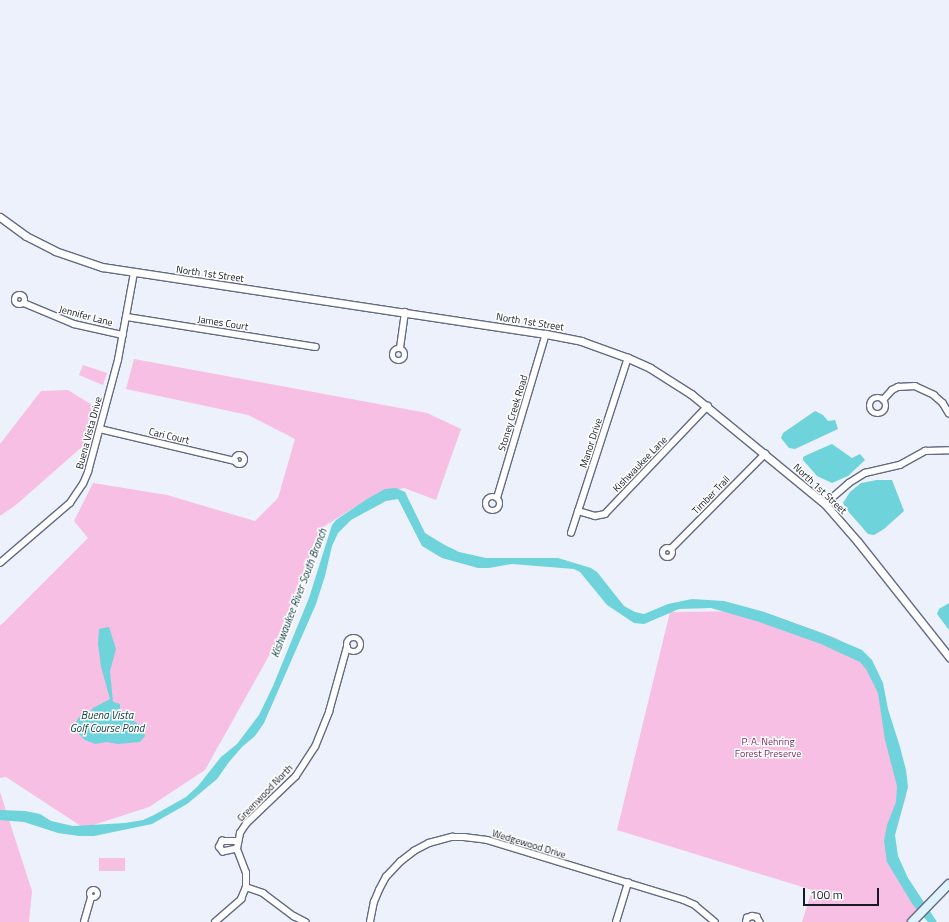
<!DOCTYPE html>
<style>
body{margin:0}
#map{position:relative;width:949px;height:922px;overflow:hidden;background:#edf1fb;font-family:"Titillium Web",sans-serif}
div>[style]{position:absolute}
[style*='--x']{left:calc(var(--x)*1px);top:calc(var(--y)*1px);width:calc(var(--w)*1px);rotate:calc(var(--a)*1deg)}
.green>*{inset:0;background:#f7bfe4;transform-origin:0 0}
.water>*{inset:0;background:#6ed3da}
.roads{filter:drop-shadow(1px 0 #636b82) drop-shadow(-1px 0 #636b82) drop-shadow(0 1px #636b82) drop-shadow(0 -1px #636b82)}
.minor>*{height:5.5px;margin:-2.75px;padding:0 2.75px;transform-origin:2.75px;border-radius:2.75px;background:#fff}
.minor>.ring{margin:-2.75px;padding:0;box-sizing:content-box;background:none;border:5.5px solid #fff;border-radius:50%}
.tertiary>*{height:7px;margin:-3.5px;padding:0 3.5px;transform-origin:3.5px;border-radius:3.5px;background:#fff}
.secondary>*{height:8px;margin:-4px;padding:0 4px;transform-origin:4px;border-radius:4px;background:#e0f2fd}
span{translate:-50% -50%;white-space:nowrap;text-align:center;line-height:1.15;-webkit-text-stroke:3px #fff;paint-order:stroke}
.street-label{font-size:10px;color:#171a23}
.park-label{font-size:10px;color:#7a2e66}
.water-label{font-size:11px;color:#104043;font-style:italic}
.scale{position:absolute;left:803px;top:888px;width:76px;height:18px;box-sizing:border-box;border:2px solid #171a23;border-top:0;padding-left:5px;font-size:12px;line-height:14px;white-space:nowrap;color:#171a23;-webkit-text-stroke:3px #fff;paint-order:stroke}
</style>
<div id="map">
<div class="green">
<i style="clip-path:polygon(134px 359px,427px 413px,461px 429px,436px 500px,404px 488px,374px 495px,320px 529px,275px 645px,205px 770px,149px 807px,84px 828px,6px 777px,0 778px,0 626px,88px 538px,74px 521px,93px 483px,167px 495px,255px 521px,278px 498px,295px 439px,248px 415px,126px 389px)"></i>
<i style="clip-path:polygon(83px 365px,107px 373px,103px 385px,79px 375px)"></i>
<i style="clip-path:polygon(68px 390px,92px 405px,83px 446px,17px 504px,0 516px,0 444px,41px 391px)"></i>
<i style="clip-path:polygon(761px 611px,836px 638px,872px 660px,904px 763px,906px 796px,887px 862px,925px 909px,912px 922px,802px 922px,812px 890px,617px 830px,670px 612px)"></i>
<i style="clip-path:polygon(0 792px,32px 891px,29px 922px,0 922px)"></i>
<i style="left:125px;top:858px;width:13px;height:26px;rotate:90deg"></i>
</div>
<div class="water">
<i style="clip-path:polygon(815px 411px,823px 415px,828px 421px,835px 420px,838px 429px,795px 449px,789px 448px,781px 438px,783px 433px)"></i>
<i style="clip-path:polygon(832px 444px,852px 458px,860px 454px,865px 460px,848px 476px,832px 483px,817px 476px,803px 460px,803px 457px,809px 454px)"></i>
<i style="clip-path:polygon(877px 480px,892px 480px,904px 511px,884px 529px,874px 535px,868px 534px,847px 510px,843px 503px,850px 492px,861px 483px)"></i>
<i style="clip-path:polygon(396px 488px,405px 492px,425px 533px,443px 544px,459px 552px,486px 558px,558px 558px,591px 568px,597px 572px,624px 606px,635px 612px,644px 614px,668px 604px,692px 599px,724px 601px,761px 611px,822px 633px,862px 650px,872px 660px,883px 683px,888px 709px,900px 747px,906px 770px,908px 787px,895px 835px,898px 856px,908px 878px,937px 922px,928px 922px,913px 905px,887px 862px,884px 841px,887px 825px,896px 802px,897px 786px,885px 740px,878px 693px,866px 669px,860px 662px,821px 644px,756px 621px,711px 608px,679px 609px,644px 624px,634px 623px,607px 605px,580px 572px,574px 569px,512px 564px,489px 568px,478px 568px,442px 558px,422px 546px,398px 499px,386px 501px,351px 520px,338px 533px,332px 546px,325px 576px,316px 604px,264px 723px,255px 736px,242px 747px,229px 762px,217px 779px,187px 804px,152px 824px,94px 836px,79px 836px,58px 833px,24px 822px,0 820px,0 810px,25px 811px,40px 814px,51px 821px,73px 826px,125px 823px,143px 820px,154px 815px,186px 797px,198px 786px,221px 757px,237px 744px,259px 715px,273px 686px,309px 598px,332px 525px,336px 520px,367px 499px,385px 489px)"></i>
<i style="clip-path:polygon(949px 603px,949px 630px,937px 614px,939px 609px)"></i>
<i style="clip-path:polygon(109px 627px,116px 649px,110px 671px,113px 702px,120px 704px,120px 709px,125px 714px,143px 728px,145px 736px,140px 742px,118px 744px,107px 742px,95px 744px,85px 740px,78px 733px,75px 726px,78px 718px,87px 715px,93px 708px,110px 699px,101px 667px,98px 644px,99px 629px)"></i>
</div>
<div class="roads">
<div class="minor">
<i class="ring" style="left:15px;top:295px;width:4.5px;height:4.5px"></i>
<i style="--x:24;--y:303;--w:54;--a:22.8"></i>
<i style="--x:74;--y:324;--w:50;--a:12.7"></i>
<i style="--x:127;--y:317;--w:191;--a:9"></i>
<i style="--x:400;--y:348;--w:36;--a:-82"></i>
<i class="ring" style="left:393px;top:349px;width:6.5px;height:6.5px"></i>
<i class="ring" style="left:870px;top:398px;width:10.5px;height:10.5px"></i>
<i style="--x:883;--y:400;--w:13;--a:-48"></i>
<i style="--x:892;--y:390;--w:7;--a:-27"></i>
<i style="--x:898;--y:387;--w:17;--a:-3"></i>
<i style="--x:915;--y:386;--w:21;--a:25"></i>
<i style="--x:934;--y:395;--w:12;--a:42"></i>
<i style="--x:943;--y:403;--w:12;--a:59"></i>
<i style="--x:100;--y:429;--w:139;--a:13.3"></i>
<i class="ring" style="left:234.5px;top:454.5px;width:5.5px;height:5.5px"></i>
<i class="ring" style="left:486px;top:497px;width:8.5px;height:8.5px"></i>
<i style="--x:497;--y:498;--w:171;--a:-73.4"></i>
<i style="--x:825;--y:504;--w:32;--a:-41"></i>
<i style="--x:849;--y:483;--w:19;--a:-32"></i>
<i style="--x:865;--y:473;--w:36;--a:-13"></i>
<i style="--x:900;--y:465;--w:29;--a:-29"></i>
<i style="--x:925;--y:451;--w:24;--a:-2"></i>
<i style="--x:578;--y:511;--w:18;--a:16"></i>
<i style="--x:595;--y:516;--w:10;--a:-11"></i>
<i style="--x:605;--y:514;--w:149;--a:-46.4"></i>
<i style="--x:571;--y:533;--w:184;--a:-72"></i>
<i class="ring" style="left:662.5px;top:547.5px;width:5.5px;height:5.5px"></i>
<i style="--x:671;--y:549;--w:134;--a:-45.3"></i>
<i style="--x:0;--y:563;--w:92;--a:-40.6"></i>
<i style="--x:70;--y:503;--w:23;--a:-56"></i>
<i style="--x:83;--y:484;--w:13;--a:-67"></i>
<i style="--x:88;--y:472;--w:116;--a:-75"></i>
<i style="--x:118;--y:360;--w:88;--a:-79.6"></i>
<i class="ring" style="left:347px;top:638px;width:8.5px;height:8.5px"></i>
<i style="--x:237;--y:849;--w:14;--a:168"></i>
<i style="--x:223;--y:852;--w:6;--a:-129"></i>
<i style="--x:219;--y:847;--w:7;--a:-63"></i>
<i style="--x:222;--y:841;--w:15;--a:0"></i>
<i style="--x:246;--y:887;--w:18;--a:19"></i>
<i style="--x:263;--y:893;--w:39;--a:37"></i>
<i style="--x:294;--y:916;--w:13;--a:27"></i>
<i class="ring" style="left:89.5px;top:889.5px;width:3.5px;height:3.5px"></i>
<i style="--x:84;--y:922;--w:25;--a:-74"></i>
<i style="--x:215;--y:922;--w:35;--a:-41"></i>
<i style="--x:241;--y:899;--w:13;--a:-67"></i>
<i style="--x:246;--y:887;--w:14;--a:-90"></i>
<i style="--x:246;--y:873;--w:26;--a:-111"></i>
<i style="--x:237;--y:849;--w:16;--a:-79"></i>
<i style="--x:240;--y:833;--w:11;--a:-56"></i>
<i style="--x:246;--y:824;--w:69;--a:-43.8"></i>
<i style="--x:296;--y:776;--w:35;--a:-57"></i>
<i style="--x:315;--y:747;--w:38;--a:-68"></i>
<i style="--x:329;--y:712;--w:67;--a:-74.5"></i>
<i style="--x:370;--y:922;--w:20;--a:-79"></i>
<i style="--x:374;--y:902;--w:13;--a:-67"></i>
<i style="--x:379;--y:890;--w:15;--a:-62"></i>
<i style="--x:386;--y:877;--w:21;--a:-47"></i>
<i style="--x:400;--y:862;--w:18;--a:-38"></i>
<i style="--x:414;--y:851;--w:17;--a:-28"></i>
<i style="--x:429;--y:843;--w:24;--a:-15"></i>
<i style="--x:452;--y:837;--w:12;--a:0"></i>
<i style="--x:464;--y:837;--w:23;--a:7"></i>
<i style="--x:487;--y:840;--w:206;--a:16.9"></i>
<i style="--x:684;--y:900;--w:12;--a:24"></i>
<i style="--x:695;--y:905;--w:26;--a:40"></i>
<i style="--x:616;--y:922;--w:41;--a:-72.9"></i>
<i style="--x:746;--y:922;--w:4;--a:-76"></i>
<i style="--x:747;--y:918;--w:5;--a:-22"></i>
<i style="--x:752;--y:916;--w:5;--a:11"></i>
<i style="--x:757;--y:917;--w:6;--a:59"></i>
</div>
<div class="tertiary">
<i style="--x:0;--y:217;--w:32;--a:36"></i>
<i style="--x:26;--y:236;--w:33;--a:27"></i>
<i style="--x:55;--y:251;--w:50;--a:18.8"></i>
<i style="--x:102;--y:267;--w:449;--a:8.6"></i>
<i style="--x:546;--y:334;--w:36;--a:11"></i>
<i style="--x:581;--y:341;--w:50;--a:19.9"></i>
<i style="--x:628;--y:358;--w:24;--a:24"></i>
<i style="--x:650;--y:368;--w:49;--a:32.4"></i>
<i style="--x:691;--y:394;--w:173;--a:39.4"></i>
<i style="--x:825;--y:504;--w:50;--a:49"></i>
<i style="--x:858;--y:542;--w:147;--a:51.6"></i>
</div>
<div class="secondary">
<i style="--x:912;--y:922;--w:53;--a:-45.8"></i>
</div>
</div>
<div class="street-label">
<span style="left:210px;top:274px;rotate:8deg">North 1st Street</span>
<span style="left:86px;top:316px;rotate:15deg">Jennifer Lane</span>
<span style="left:530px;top:322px;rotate:9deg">North 1st Street</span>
<span style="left:223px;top:323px;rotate:9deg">James Court</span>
<span style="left:513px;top:413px;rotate:-73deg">Stoney Creek Road</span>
<span style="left:89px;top:433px;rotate:-75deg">Buena Vista Drive</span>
<span style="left:169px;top:436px;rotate:13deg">Cari Court</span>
<span style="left:591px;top:443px;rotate:-72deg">Manor Drive</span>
<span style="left:640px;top:464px;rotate:-46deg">Kishwaukee Lane</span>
<span style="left:820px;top:489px;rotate:43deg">North 1st Street</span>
<span style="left:711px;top:495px;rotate:-46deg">Timber Trail</span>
<span style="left:265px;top:793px;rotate:-46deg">Greenwood North</span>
<span style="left:529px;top:844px;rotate:17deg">Wedgewood Drive</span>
</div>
<div class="park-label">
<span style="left:768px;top:747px">P. A. Nehring<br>Forest Preserve</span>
</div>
<div class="water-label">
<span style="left:299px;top:593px;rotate:-69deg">Kishwaukee River South Branch</span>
<span style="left:107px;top:722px">Buena Vista<br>Golf Course Pond</span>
</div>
<div class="scale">100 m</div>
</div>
